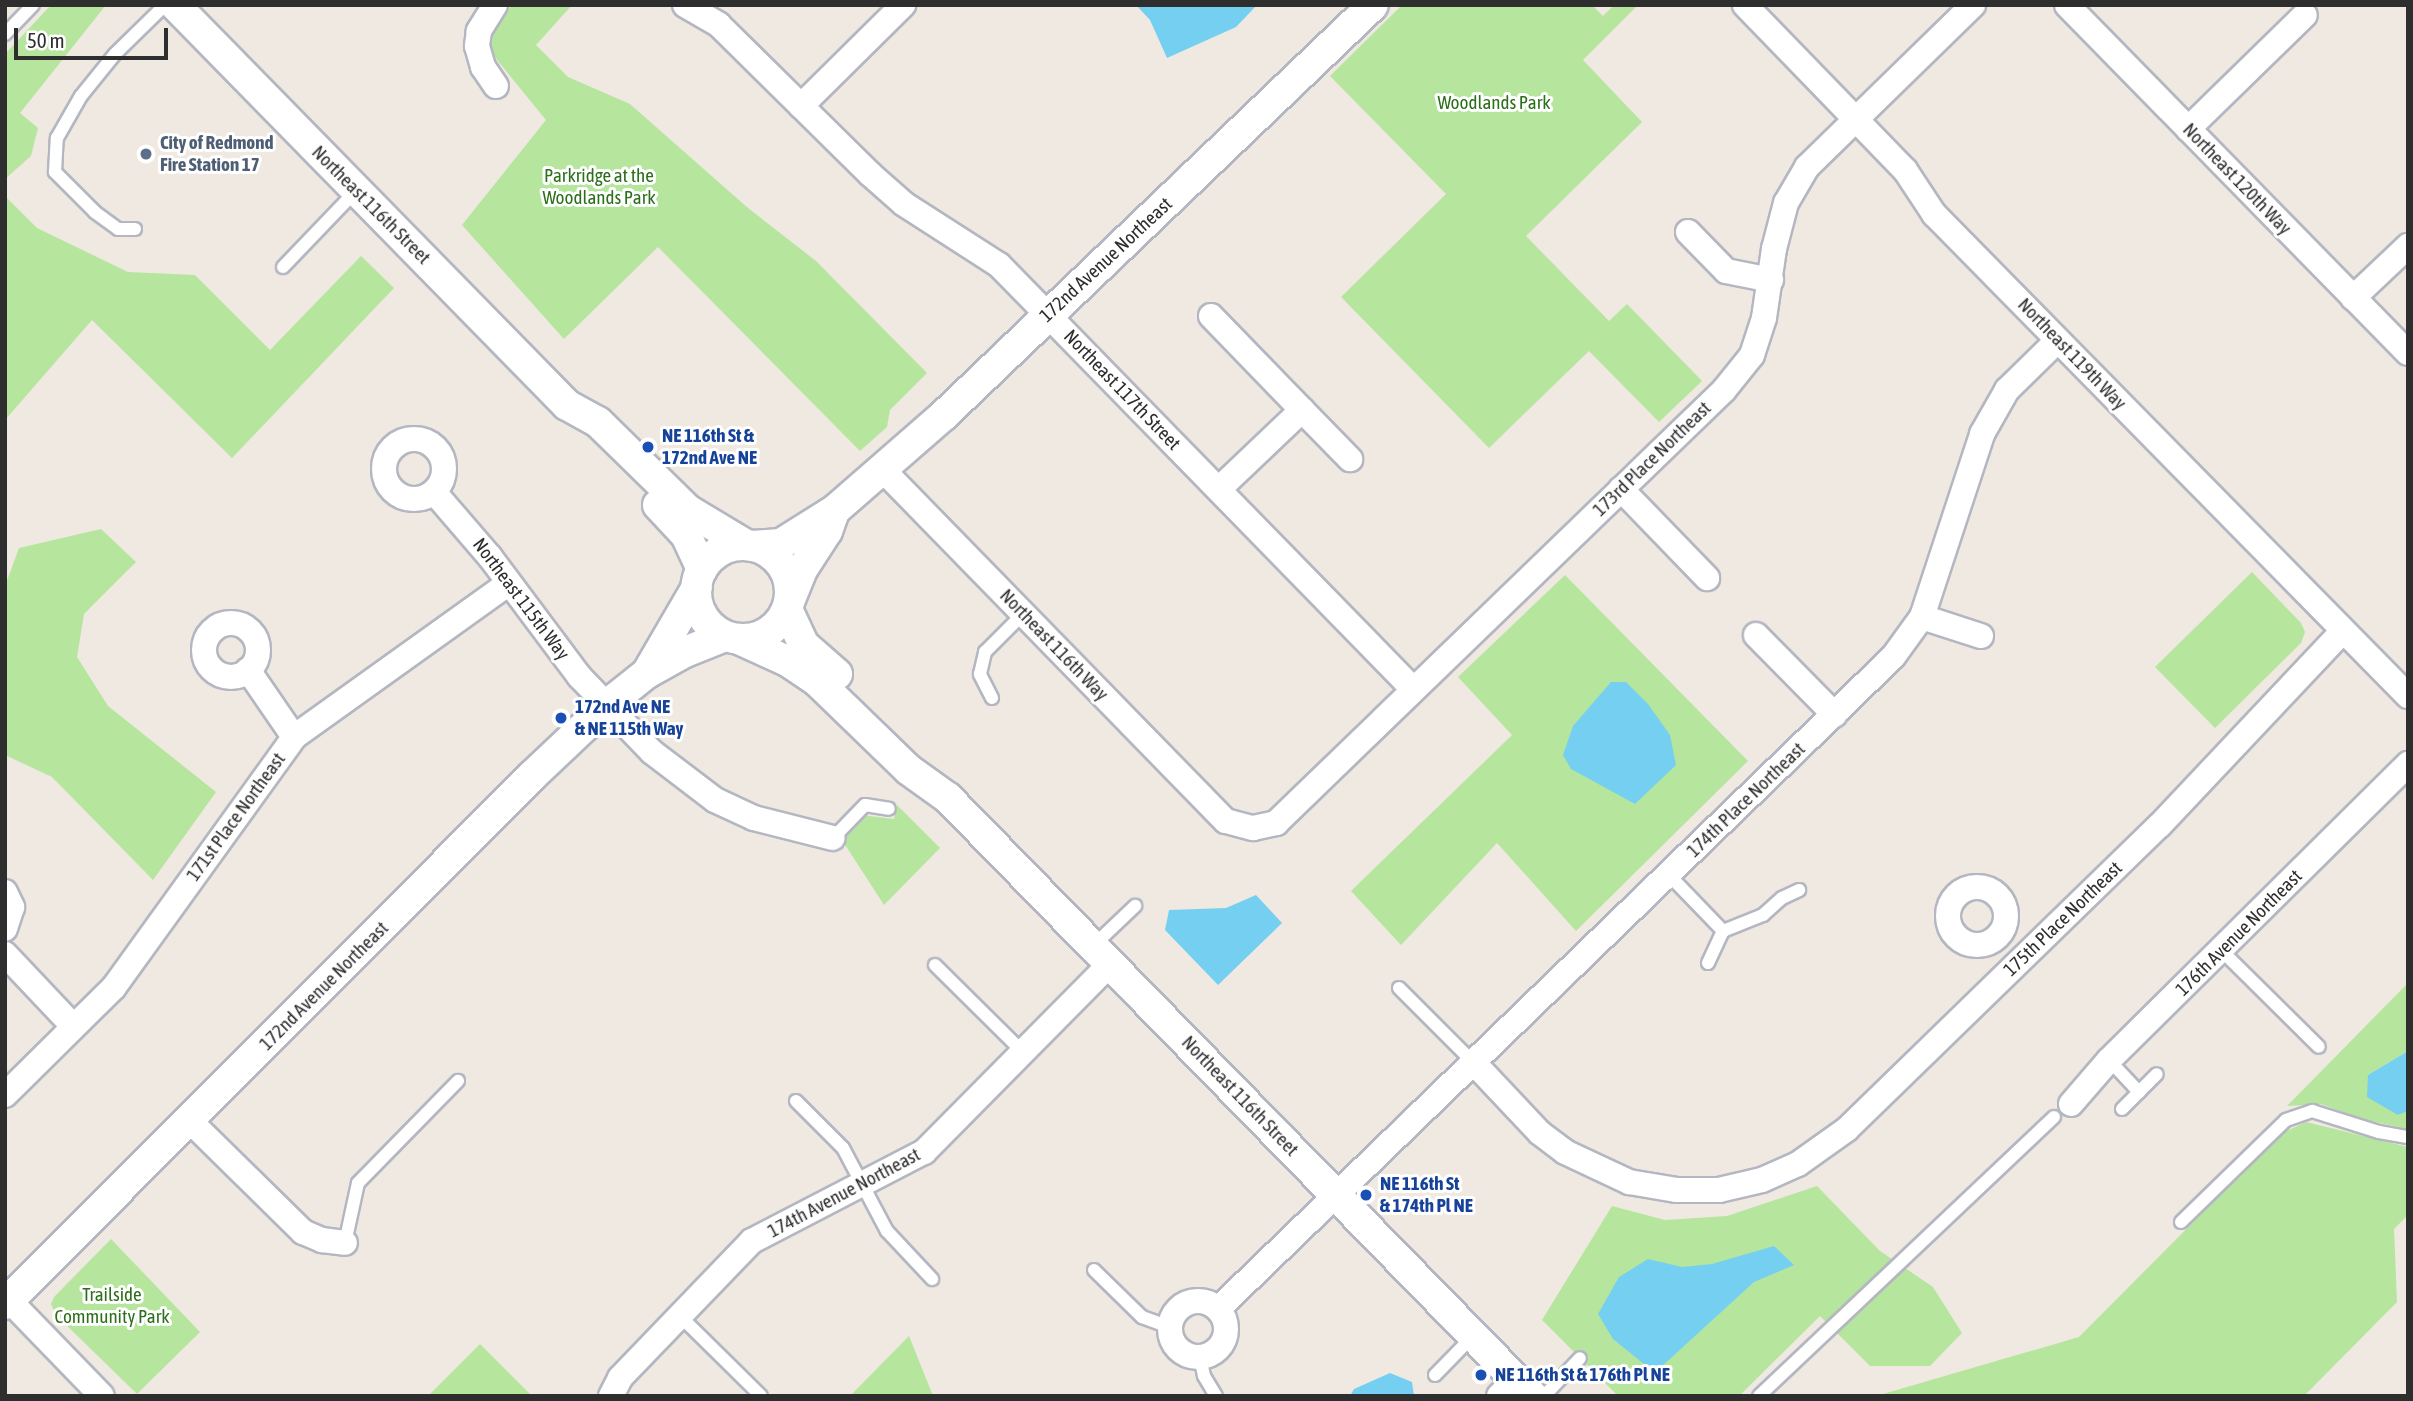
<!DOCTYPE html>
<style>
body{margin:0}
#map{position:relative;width:2413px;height:1401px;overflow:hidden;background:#efe9e1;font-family:"Asap Condensed",sans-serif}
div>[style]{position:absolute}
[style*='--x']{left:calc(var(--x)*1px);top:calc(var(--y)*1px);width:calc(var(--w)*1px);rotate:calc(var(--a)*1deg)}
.green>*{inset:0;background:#b6e59e}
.water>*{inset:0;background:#75cff0}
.roads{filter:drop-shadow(2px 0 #b4b7c1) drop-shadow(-2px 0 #b4b7c1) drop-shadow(0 2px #b4b7c1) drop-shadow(0 -2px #b4b7c1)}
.service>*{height:12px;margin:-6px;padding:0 6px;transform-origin:6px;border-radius:6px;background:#fff}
.minor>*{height:24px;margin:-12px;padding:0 12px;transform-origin:12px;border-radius:12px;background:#fff}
.minor>.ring{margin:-12px;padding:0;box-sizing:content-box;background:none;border:24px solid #fff;border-radius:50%}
.tertiary>*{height:30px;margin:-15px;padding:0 15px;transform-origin:15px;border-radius:15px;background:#fff}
.tertiary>.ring{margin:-15px;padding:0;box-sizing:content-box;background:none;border:30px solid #fff;border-radius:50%}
.dots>*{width:19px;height:19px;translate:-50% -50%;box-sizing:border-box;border:4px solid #fff;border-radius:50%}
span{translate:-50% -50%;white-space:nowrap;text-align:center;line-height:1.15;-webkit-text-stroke:6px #fff;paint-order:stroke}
.park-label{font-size:19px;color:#2c6e1b}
.service-label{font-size:19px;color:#4e5e75;font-weight:700}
.left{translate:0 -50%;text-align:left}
.street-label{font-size:19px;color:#2e2e2e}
.transit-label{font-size:19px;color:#164399;font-weight:700}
.frame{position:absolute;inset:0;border:7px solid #2e2e2e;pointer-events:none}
.scale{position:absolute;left:14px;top:28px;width:154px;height:32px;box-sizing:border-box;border:4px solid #2e2e2e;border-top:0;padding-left:9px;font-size:21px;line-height:24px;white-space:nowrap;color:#2e2e2e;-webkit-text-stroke:5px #fff;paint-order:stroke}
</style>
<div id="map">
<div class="green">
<i style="clip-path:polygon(51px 5px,106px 5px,20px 113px,38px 128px,31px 156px,5px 179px,5px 54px)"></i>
<i style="clip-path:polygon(512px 5px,572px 5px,536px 45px,568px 77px,630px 104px,748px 208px,816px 261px,927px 373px,890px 410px,887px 427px,860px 451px,658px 247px,564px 339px,462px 225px,546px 120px,493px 55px,491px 43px,496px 26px)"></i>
<i style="clip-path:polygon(1402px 5px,1592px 5px,1603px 16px,1614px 5px,1638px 5px,1583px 60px,1642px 122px,1526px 236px,1609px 321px,1627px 304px,1702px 381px,1659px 422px,1589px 351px,1489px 448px,1341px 297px,1446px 194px,1330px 76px)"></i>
<i style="clip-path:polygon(5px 196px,37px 228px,128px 272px,195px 275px,270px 350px,361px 256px,394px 288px,232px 458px,92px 320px,5px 420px)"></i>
<i style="clip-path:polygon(101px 529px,136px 562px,84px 614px,77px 657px,108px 706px,216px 792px,153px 880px,52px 777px,5px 755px,5px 586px,19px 548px)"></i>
<i style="clip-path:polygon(2252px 572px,2301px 623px,2305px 632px,2301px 643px,2215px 728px,2155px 667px)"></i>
<i style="clip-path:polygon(1565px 575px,1748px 761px,1576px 931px,1497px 843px,1401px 945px,1351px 891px,1512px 735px,1458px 677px)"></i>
<i style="clip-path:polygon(897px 805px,940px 848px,884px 905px,842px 840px,861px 815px,894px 819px)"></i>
<i style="clip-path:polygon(2408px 983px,2408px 1051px,2368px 1075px,2398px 1115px,2408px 1111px,2408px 1129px,2362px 1119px,2321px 1104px,2287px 1106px)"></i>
<i style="clip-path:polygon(2306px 1122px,2408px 1147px,2408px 1215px,2394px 1229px,2397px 1302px,2304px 1396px,1876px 1396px,2079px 1337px,2282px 1133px)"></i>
<i style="clip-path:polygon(1817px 1186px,1880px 1251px,1933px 1287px,1962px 1333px,1930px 1366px,1870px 1366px,1820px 1316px,1739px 1396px,1618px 1396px,1542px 1320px,1612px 1206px,1665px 1220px,1727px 1216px)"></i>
<i style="clip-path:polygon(111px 1239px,200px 1332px,137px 1394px,56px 1315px,51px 1304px,54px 1297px)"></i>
<i style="clip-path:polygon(909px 1336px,933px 1396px,850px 1396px)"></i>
<i style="clip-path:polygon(480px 1344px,532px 1396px,428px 1396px)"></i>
</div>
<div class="water">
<i style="clip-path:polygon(1136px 5px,1257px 5px,1236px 27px,1167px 58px,1150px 20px)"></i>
<i style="clip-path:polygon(1611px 682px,1626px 682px,1648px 704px,1670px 735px,1676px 765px,1635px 804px,1571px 769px,1563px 755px,1573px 726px)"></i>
<i style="clip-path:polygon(1256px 895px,1282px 923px,1218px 985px,1165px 930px,1169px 910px,1226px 908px)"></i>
<i style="clip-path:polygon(2408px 1051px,2408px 1111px,2398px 1115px,2367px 1097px,2368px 1075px)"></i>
<i style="clip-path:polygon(1774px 1246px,1794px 1265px,1754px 1282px,1660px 1368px,1649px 1368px,1613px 1339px,1598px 1314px,1619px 1277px,1648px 1259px,1682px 1267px,1712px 1264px)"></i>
<i style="clip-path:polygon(1390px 1373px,1412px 1382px,1414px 1396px,1350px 1396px,1354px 1389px)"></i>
</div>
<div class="roads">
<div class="service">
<i style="--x:5;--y:34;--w:40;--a:-46"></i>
<i style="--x:135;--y:229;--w:17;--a:180"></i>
<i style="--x:118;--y:229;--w:29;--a:-144"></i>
<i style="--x:95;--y:212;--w:57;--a:-135"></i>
<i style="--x:55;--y:172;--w:34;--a:-87"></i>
<i style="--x:57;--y:138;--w:48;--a:-60.3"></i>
<i style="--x:81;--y:96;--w:54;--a:-51"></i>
<i style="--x:115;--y:54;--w:70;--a:-44.4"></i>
<i style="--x:283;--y:267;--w:105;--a:-46.2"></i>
<i style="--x:992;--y:698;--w:27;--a:-117"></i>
<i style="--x:980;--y:674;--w:23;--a:-77"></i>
<i style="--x:985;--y:652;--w:54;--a:-45"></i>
<i style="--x:833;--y:838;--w:46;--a:-45.9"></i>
<i style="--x:865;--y:805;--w:24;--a:9"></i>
<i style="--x:1669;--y:875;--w:78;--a:46"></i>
<i style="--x:1723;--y:931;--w:43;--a:-21.8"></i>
<i style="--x:1763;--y:915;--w:25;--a:-42"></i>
<i style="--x:1782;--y:898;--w:19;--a:-25"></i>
<i style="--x:1094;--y:945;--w:57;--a:-43.6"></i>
<i style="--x:2222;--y:951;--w:136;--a:44.7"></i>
<i style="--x:1708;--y:963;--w:35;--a:-65"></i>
<i style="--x:935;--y:965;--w:124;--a:44.7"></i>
<i style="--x:1399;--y:988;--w:106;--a:45"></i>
<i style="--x:2109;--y:1060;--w:44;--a:46.8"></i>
<i style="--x:796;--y:1101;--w:66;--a:45"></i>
<i style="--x:843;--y:1148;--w:94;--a:62.1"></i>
<i style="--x:887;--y:1231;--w:66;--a:46.8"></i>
<i style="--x:2122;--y:1109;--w:49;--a:-45"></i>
<i style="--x:2181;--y:1222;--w:146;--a:-44.2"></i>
<i style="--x:2286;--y:1120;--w:28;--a:-19"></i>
<i style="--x:2312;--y:1111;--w:70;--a:17.4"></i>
<i style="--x:2379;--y:1132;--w:29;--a:10"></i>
<i style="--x:345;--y:1243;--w:61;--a:-77.8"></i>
<i style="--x:358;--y:1183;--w:143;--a:-45.6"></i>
<i style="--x:1094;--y:1270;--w:67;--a:44.4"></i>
<i style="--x:1142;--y:1317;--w:30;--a:20"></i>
<i style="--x:679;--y:1315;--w:115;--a:44.6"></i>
<i style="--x:1200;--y:1357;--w:19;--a:78"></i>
<i style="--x:1204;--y:1376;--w:23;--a:59"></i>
<i style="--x:1435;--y:1375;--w:54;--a:-45.7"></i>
<i style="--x:1544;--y:1396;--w:52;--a:-46.5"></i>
<i style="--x:1759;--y:1396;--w:406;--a:-43.4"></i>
</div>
<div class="minor">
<i style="--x:495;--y:5;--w:31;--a:122"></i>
<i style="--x:479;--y:31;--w:15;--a:98"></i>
<i style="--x:477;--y:46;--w:22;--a:74"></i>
<i style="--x:483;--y:67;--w:23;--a:56"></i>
<i style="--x:685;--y:5;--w:39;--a:30"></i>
<i style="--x:719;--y:25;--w:212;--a:44.6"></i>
<i style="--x:870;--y:174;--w:45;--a:41.4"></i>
<i style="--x:904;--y:204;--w:113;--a:32.7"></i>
<i style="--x:999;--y:265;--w:593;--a:45.68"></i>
<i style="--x:1745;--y:5;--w:230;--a:45.9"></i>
<i style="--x:1905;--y:170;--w:53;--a:56.6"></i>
<i style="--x:1934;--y:214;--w:676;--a:45.48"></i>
<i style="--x:2067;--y:5;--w:487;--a:45.6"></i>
<i style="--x:801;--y:106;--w:144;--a:-44.7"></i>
<i style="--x:2188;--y:129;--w:163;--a:-44.3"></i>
<i style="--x:1688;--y:232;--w:54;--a:45.7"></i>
<i style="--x:1726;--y:271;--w:46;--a:11.3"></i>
<i style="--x:2353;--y:298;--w:76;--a:-43.4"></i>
<i style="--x:1211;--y:316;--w:131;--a:45.9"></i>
<i style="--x:1302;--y:410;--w:115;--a:136.4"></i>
<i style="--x:1302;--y:410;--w:69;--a:45.6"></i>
<i class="ring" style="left:384px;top:439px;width:36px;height:36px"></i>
<i style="--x:882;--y:469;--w:492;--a:45.7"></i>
<i style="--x:1226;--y:821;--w:28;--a:15"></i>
<i style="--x:1253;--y:828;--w:24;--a:-12"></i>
<i style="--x:1276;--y:823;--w:623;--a:-44.02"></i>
<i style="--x:1724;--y:390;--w:45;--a:-51.3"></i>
<i style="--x:1752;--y:355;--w:39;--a:-72"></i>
<i style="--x:1764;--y:318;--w:70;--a:-81.8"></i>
<i style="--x:1774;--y:249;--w:48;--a:-75.4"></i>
<i style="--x:1786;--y:203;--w:42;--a:-59.7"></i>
<i style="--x:1807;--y:167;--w:232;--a:-44.3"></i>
<i style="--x:1621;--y:489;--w:124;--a:46"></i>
<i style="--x:434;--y:492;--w:86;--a:49.3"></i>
<i style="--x:490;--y:557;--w:149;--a:53.2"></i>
<i style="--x:579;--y:676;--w:105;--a:46.2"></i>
<i style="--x:652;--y:752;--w:79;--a:37.3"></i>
<i style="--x:715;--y:800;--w:43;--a:24.8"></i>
<i style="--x:754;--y:818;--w:81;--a:14.2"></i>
<i style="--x:1922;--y:617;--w:62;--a:17.9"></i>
<i class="ring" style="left:204px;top:623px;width:30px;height:30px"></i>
<i style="--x:1756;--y:635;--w:112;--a:45.4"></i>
<i style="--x:248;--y:670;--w:81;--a:55.5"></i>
<i class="ring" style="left:1948px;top:887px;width:34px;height:34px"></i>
<i style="--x:5;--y:892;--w:17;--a:65"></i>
<i style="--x:12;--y:907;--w:23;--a:108"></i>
<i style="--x:5;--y:954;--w:99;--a:46.6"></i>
<i style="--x:1474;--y:1063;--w:96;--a:46.7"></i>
<i style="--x:1540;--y:1133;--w:31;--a:37"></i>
<i style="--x:1565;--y:1152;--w:71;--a:25.1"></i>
<i style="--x:1629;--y:1182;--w:49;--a:9.5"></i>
<i style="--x:1677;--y:1190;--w:42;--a:0"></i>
<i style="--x:1719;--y:1190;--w:44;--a:-13.1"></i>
<i style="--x:1762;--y:1180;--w:39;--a:-24"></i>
<i style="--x:1798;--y:1164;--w:60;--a:-35.5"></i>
<i style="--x:1847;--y:1129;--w:435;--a:-44.2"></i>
<i style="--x:2159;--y:826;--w:268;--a:-46.7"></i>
<i style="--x:5;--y:1095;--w:153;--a:-44.7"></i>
<i style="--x:114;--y:987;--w:308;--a:-54.2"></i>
<i style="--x:294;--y:737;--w:264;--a:-35.6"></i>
<i style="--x:2071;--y:1104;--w:58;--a:-49.2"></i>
<i style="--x:2109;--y:1060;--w:421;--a:-44.7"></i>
<i style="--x:189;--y:1120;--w:160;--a:44.5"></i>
<i style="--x:303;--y:1232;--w:21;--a:23"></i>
<i style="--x:322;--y:1240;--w:23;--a:7"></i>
<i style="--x:5;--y:1296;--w:139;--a:45.9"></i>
<i class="ring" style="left:1170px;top:1301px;width:32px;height:32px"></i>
<i style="--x:1218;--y:1309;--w:938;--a:-44.01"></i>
<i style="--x:1893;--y:657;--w:49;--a:-54.1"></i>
<i style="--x:1922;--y:617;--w:193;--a:-71.8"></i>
<i style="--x:1982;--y:434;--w:51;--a:-60.4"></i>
<i style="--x:2007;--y:390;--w:71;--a:-44.4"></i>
<i style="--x:611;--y:1396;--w:20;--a:-63"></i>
<i style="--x:620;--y:1378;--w:190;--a:-46.1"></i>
<i style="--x:752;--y:1241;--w:194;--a:-27.4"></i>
<i style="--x:924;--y:1152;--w:266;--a:-45.3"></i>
<i style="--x:1499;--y:1396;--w:24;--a:-45"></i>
</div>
<div class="tertiary">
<i style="--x:175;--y:5;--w:560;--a:45.58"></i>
<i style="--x:567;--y:405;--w:35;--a:29"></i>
<i style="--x:598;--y:422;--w:126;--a:44.4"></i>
<i style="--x:688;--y:510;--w:68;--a:31.1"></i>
<i style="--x:658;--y:505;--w:41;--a:47"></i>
<i style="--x:686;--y:535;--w:38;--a:65"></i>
<i class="ring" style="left:696px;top:545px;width:64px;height:64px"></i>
<i style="--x:752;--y:546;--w:29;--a:-4"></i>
<i style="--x:781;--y:544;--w:64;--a:-32.2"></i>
<i style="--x:835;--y:510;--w:145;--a:-41.1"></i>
<i style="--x:944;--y:415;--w:593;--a:-43.7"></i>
<i style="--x:789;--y:602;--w:37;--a:-68"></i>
<i style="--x:803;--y:568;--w:44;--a:-57"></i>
<i style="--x:827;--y:531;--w:20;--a:-70"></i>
<i style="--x:787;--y:609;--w:40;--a:65"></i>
<i style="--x:804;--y:645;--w:44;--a:41.3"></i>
<i style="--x:739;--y:639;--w:55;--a:24.7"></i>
<i style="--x:789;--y:662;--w:34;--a:34"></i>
<i style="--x:817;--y:681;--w:128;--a:44.1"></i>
<i style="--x:909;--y:770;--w:48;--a:35.7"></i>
<i style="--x:948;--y:798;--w:836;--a:45.68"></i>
<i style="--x:647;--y:673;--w:99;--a:-59.8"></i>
<i style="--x:5;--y:1304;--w:746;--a:-45.05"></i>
<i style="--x:532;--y:776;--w:103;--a:-43.4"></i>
<i style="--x:607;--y:705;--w:51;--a:-38.7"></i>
<i style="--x:647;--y:673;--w:43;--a:-28.9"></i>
<i style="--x:685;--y:652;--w:43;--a:-21.8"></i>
</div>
</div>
<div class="dots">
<i style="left:146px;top:154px;background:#5c6f8a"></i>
<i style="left:648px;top:447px;background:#1a4fb4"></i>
<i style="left:561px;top:718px;background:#1a4fb4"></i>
<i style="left:1366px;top:1195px;background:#1a4fb4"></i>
<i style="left:1481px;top:1375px;background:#1a4fb4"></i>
</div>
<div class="park-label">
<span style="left:1494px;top:103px">Woodlands Park</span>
<span style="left:599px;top:187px">Parkridge at the<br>Woodlands Park</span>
<span style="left:112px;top:1306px">Trailside<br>Community Park</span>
</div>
<div class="service-label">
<span class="left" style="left:160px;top:154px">City of Redmond<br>Fire Station 17</span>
</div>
<div class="street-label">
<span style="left:2237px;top:179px;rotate:46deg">Northeast 120th Way</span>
<span style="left:371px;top:205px;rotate:45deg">Northeast 116th Street</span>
<span style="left:1106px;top:260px;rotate:-43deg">172nd Avenue Northeast</span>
<span style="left:2072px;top:354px;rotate:46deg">Northeast 119th Way</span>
<span style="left:1122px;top:390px;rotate:46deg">Northeast 117th Street</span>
<span style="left:1652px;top:459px;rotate:-44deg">173rd Place Northeast</span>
<span style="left:521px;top:599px;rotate:53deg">Northeast 115th Way</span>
<span style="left:1054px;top:645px;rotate:46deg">Northeast 116th Way</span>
<span style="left:1746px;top:800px;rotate:-44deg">174th Place Northeast</span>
<span style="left:236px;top:817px;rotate:-54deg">171st Place Northeast</span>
<span style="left:2063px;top:919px;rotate:-44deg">175th Place Northeast</span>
<span style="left:2239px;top:933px;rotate:-45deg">176th Avenue Northeast</span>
<span style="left:324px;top:986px;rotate:-45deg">172nd Avenue Northeast</span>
<span style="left:1240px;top:1096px;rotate:46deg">Northeast 116th Street</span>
<span style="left:844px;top:1193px;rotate:-28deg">174th Avenue Northeast</span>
</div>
<div class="transit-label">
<span class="left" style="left:662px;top:447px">NE 116th St &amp;<br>172nd Ave NE</span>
<span class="left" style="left:575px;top:718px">172nd Ave NE<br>&amp; NE 115th Way</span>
<span class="left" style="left:1380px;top:1195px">NE 116th St<br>&amp; 174th Pl NE</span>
<span class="left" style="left:1495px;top:1375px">NE 116th St &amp; 176th Pl NE</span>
</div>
<div class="frame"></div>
<div class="scale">50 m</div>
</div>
